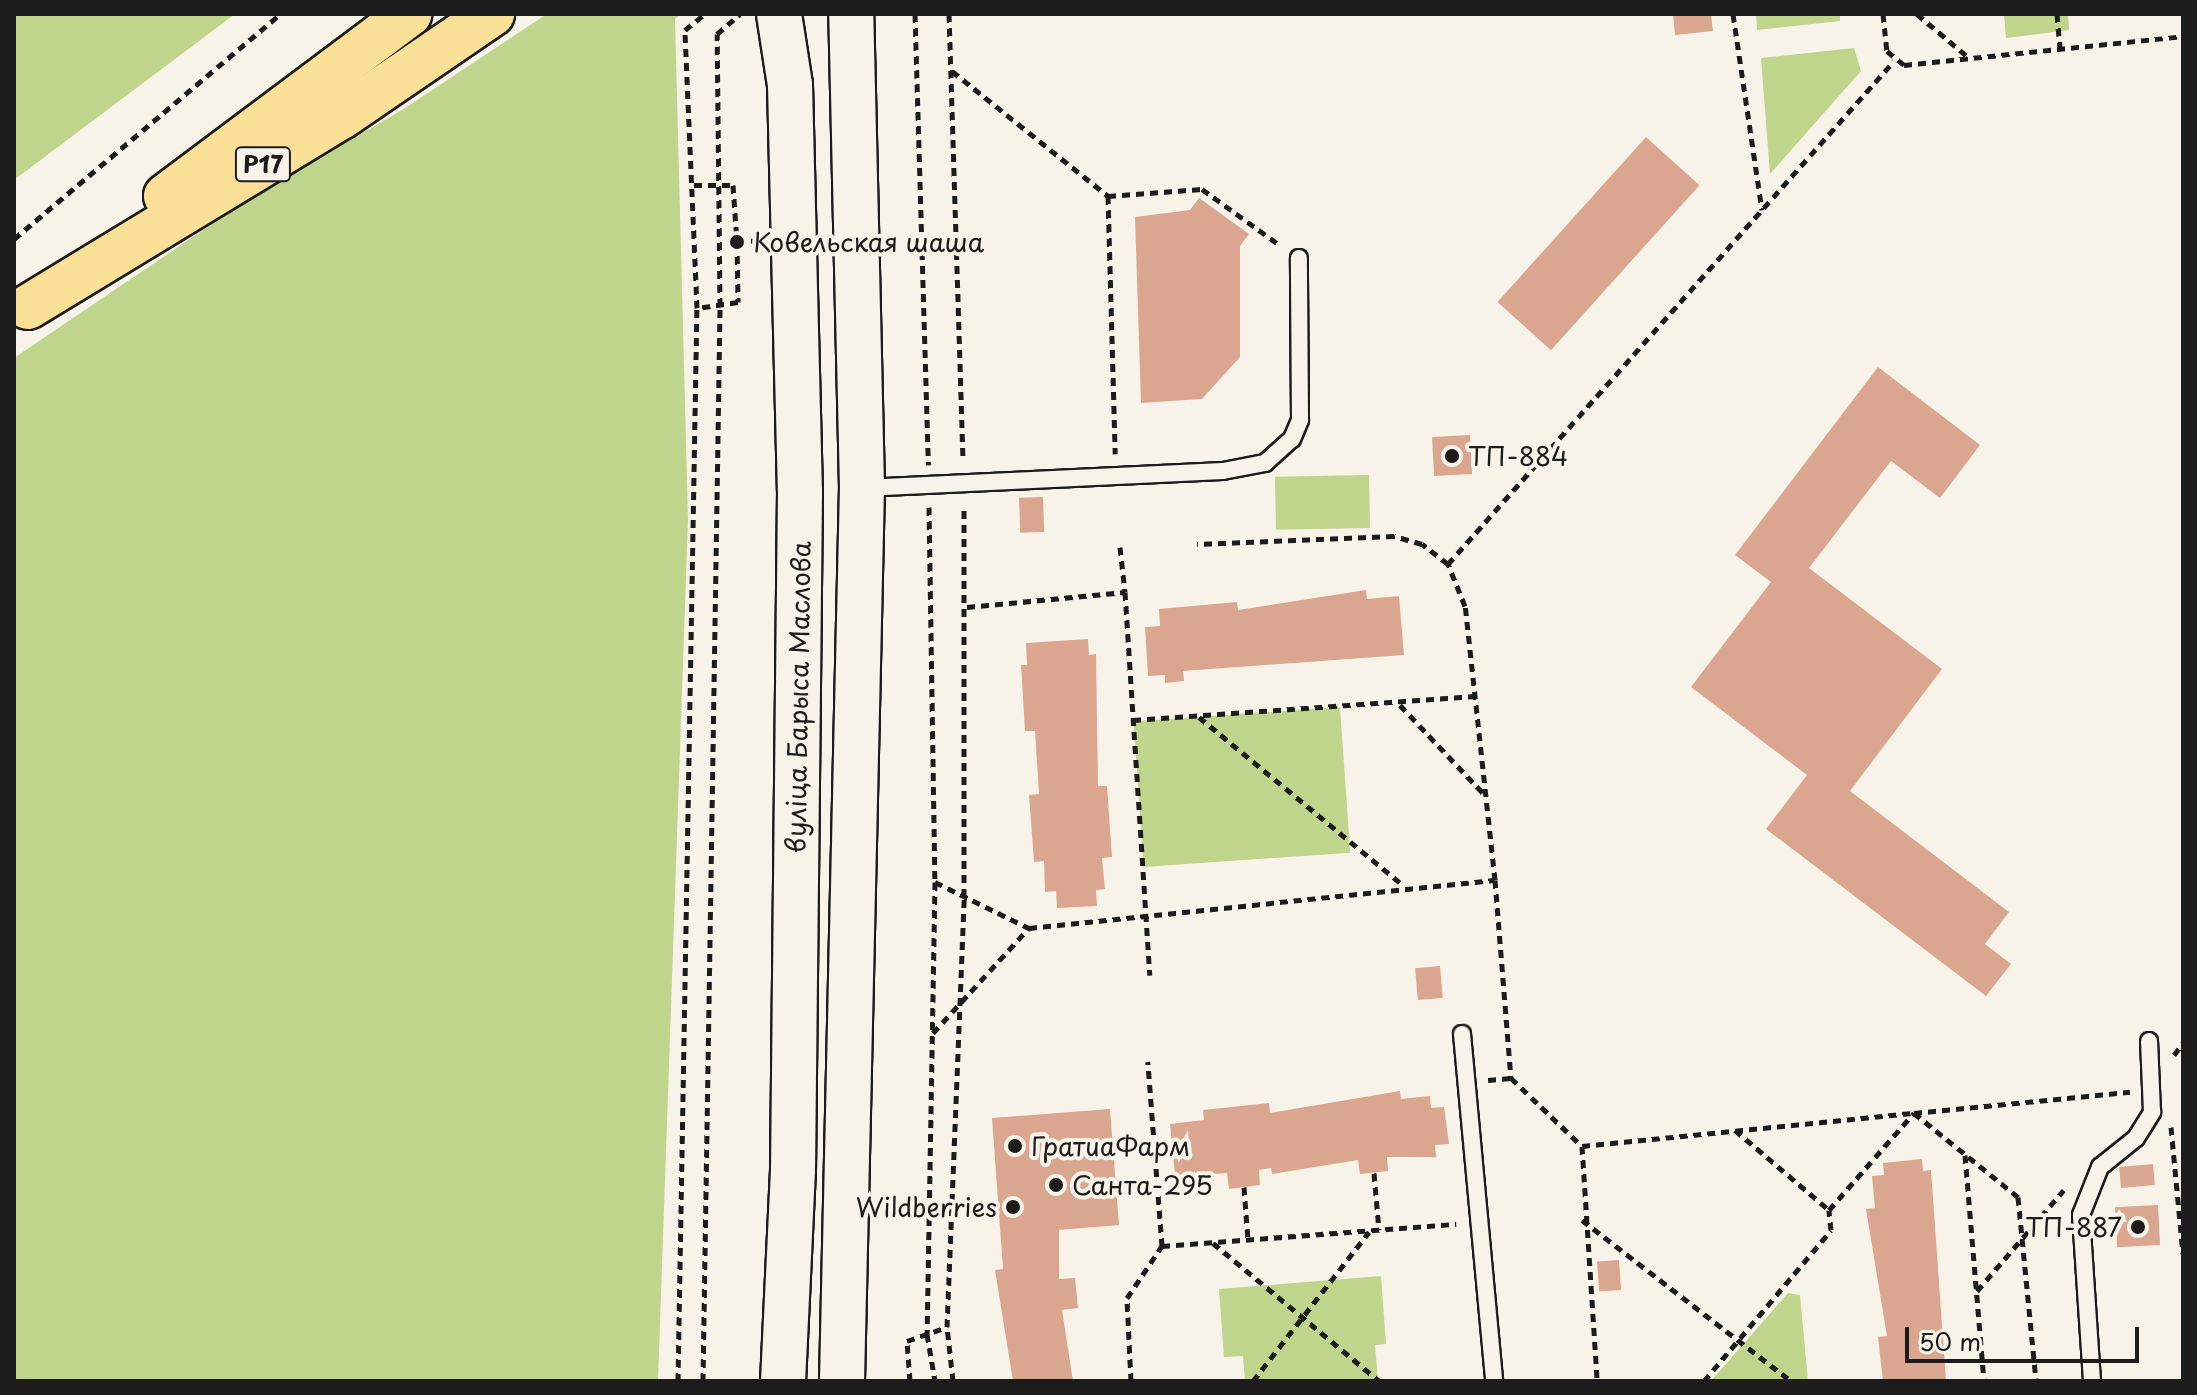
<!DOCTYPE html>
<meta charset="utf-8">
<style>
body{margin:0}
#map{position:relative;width:2197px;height:1395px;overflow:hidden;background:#f7f3e8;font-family:"Playpen Sans",sans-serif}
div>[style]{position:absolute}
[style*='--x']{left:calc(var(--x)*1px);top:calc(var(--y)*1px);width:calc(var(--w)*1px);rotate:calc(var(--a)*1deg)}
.green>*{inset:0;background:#bed58b;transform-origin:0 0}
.building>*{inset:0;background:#daa68f;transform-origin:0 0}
.path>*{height:5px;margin-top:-2.5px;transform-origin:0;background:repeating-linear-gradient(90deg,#1c1c1c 0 8px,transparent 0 14px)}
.roads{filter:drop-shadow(2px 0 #1c1c1c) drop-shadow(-2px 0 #1c1c1c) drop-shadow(0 2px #1c1c1c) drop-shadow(0 -2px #1c1c1c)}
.service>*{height:16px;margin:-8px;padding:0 8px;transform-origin:8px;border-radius:8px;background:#f7f3e8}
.secondary>*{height:44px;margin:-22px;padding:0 22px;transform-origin:22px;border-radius:22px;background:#f7f3e8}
.trunk>*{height:44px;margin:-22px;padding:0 22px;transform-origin:22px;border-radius:22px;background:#fadf96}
.dots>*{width:22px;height:22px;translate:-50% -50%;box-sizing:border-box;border:4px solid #f7f3e8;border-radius:50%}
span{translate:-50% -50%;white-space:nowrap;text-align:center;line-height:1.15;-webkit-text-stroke:8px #f7f3e8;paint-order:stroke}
.shield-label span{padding:2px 6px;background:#f7f3e8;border:2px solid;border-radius:6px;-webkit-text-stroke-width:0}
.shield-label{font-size:24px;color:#1c1c1c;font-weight:700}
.poi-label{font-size:26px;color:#1c1c1c}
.left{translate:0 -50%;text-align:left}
.right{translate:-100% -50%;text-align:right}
.street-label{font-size:26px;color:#1c1c1c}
.frame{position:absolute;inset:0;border:16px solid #1c1c1c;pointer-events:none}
.scale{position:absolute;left:1905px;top:1327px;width:234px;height:36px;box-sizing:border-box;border:4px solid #1c1c1c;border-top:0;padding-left:10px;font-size:24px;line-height:28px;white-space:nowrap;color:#1c1c1c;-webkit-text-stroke:6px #f7f3e8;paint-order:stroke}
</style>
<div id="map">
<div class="green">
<i style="clip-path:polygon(14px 14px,235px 14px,14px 180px)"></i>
<i style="clip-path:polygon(547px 14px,681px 14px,675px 19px,688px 520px,658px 1381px,14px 1381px,14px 358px,249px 199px,402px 110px)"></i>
<i style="clip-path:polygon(1756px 14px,1840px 14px,1840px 21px,1757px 30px)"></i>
<i style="clip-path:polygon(2004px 14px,2068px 14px,2069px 30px,2006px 38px)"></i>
<i style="clip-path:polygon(1854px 48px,1861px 71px,1770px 174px,1761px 58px)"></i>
<i style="left:1369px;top:475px;width:53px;height:94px;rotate:89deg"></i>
<i style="left:1340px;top:707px;width:146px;height:207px;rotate:86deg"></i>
<i style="clip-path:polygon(1381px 1276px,1386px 1344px,1375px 1345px,1378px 1380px,1245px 1381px,1243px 1356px,1224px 1357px,1219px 1289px)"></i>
<i style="clip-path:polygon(1788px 1293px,1800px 1295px,1808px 1381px,1711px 1381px)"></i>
</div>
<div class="building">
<i style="clip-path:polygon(1673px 14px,1711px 14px,1713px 31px,1675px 35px)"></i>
<i style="left:1646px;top:137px;width:72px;height:222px;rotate:42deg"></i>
<i style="clip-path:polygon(1199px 198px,1249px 234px,1240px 246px,1240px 357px,1202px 399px,1141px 403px,1135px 217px,1190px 210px)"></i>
<i style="clip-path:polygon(1878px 367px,1980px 445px,1940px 498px,1891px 461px,1809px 568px,1942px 669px,1850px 791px,2009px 912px,1985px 944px,2011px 964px,1986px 996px,1766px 829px,1807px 775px,1691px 687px,1771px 582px,1735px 555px)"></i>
<i style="left:1470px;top:435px;width:39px;height:38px;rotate:87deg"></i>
<i style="left:1043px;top:497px;width:35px;height:24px;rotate:88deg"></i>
<i style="clip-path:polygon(1366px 590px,1367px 599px,1399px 596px,1404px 655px,1183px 671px,1184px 681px,1165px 683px,1165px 675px,1148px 676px,1145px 627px,1160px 626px,1159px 609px,1237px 602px,1238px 610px)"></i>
<i style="clip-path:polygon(1088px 639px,1089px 655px,1096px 654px,1098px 786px,1107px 786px,1112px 857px,1102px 858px,1105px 889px,1096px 890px,1097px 906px,1057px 908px,1056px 891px,1045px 892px,1044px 861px,1034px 862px,1029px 795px,1039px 794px,1035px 731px,1025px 731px,1021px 665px,1027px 665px,1026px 643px)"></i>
<i style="left:1440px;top:966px;width:32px;height:25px;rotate:85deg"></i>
<i style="clip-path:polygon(1400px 1091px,1401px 1099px,1430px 1096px,1431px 1108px,1444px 1107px,1449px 1144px,1435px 1145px,1436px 1157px,1387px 1157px,1388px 1171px,1360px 1174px,1358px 1160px,1272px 1174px,1271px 1168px,1259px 1170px,1260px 1185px,1229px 1189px,1227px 1173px,1214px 1174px,1214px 1181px,1176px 1185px,1170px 1124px,1204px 1120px,1203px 1110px,1269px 1103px,1270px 1113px)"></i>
<i style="clip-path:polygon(1110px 1109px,1119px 1225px,1059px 1230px,1059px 1279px,1075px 1278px,1078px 1308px,1062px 1310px,1073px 1381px,1013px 1381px,995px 1270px,1003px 1269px,992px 1118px)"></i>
<i style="clip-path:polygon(1922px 1159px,1923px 1171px,1931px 1170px,1946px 1381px,1883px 1381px,1878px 1337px,1887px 1336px,1866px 1209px,1875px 1208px,1872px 1176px,1884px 1175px,1883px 1163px)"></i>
<i style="left:2153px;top:1164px;width:21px;height:34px;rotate:85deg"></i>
<i style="left:2158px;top:1205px;width:40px;height:43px;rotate:87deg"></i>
<i style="left:1619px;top:1260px;width:30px;height:22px;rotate:86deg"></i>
</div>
<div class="path">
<i style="--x:915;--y:14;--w:451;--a:88.3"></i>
<i style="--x:949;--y:14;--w:447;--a:88.2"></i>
<i style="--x:1733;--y:14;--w:198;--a:81.6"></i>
<i style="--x:1883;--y:14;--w:37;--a:84"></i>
<i style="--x:1887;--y:51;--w:22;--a:39"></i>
<i style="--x:1904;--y:65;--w:281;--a:-5.9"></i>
<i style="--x:1917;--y:14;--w:67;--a:40.1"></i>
<i style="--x:2057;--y:14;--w:36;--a:85"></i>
<i style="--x:952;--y:71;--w:200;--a:38.7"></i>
<i style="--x:1108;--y:196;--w:258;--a:88.4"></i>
<i style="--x:694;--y:185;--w:39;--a:0"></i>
<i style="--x:733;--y:185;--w:57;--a:86"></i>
<i style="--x:737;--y:242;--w:60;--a:89"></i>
<i style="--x:738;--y:302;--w:41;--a:171.7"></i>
<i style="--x:1108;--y:196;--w:94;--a:-4.3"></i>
<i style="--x:1202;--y:189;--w:97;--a:35.8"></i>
<i style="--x:14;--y:239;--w:348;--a:-40.2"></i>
<i style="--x:737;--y:242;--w:23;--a:-5"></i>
<i style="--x:929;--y:507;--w:375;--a:89.1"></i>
<i style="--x:935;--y:882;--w:452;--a:91"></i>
<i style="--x:927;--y:1334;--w:48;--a:80.3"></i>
<i style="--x:1120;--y:547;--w:45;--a:83.7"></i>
<i style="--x:1448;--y:564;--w:672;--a:-48.44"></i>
<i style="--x:967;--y:607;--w:159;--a:-5.4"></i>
<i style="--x:1125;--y:592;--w:384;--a:86.3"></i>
<i style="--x:1400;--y:705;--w:122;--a:46.7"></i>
<i style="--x:1199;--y:717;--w:264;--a:39.5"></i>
<i style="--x:1133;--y:720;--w:343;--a:-4"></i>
<i style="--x:1495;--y:880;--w:199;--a:85.4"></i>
<i style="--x:1511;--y:1078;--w:98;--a:43.8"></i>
<i style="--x:1582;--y:1146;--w:334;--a:-5.7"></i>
<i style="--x:1914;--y:1113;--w:134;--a:38.9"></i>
<i style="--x:2018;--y:1197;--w:185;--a:84.4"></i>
<i style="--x:935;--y:882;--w:105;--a:26.1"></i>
<i style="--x:1029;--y:928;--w:468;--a:-5.9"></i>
<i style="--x:1495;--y:880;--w:276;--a:-96.2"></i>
<i style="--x:1465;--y:606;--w:45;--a:-112"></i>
<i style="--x:1448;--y:564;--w:33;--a:-142"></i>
<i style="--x:1422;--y:544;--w:29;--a:-164"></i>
<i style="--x:1394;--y:536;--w:197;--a:177.7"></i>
<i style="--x:933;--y:1033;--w:142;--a:-47.6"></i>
<i style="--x:2174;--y:1055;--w:15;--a:-53"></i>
<i style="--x:1488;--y:1080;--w:23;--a:-5"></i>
<i style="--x:2171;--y:1127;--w:127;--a:84.6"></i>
<i style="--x:1735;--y:1130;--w:123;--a:40.4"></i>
<i style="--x:1582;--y:1146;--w:235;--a:86.3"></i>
<i style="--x:1965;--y:1155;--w:227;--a:85.2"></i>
<i style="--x:1374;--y:1173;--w:57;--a:85"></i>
<i style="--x:1244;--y:1187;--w:53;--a:85.7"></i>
<i style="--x:1582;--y:1220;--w:264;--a:37.6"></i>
<i style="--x:1213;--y:1243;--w:216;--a:39.7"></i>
<i style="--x:1162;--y:1246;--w:295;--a:-4.3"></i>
<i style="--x:1977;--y:1291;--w:133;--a:-49.3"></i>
<i style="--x:678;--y:1381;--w:1073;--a:-88.99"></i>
<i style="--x:697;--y:308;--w:278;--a:-92.5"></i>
<i style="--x:685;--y:30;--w:26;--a:-39"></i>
<i style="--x:703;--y:1381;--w:1075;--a:-89.09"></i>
<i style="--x:720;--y:306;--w:272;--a:-90.6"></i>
<i style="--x:717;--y:34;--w:30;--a:-41"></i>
<i style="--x:910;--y:1381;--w:40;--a:-94.3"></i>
<i style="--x:907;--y:1341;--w:42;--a:-19.3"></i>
<i style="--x:953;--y:1381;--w:54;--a:-96.3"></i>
<i style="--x:947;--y:1327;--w:430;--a:-87.7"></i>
<i style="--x:964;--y:897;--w:390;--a:-90"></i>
<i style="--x:1131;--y:1381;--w:83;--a:-92.8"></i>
<i style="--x:1127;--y:1298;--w:63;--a:-56.1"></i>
<i style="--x:1162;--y:1246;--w:185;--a:-94.4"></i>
<i style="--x:1253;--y:1381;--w:189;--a:-52.1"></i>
<i style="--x:1704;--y:1381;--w:197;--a:-49.9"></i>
<i style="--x:1831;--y:1230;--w:20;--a:-96"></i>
<i style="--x:1829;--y:1210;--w:129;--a:-48.8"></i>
<i style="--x:1914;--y:1113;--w:217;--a:-5.6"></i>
</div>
<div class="roads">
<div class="service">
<i style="--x:863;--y:488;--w:360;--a:-2.7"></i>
<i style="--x:1223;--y:471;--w:43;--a:-10.8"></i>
<i style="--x:1265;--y:463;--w:36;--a:-42"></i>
<i style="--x:1292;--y:439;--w:21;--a:-67"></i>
<i style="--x:1300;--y:420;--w:162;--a:-90.4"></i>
<i style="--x:1462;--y:1034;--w:348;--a:84.7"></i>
<i style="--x:2092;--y:1381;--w:166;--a:-93.8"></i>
<i style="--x:2081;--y:1215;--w:52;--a:-68.4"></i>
<i style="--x:2100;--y:1167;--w:46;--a:-38.9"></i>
<i style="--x:2136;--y:1138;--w:31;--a:-58"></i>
<i style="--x:2152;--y:1112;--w:71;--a:-92.4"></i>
</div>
<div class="secondary">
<i style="--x:779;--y:14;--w:72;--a:81.2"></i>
<i style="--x:790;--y:85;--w:407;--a:88.6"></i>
<i style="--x:800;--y:492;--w:678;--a:90.59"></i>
<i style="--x:793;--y:1170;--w:211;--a:92.7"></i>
<i style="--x:842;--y:1381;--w:893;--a:-88.72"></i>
<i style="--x:862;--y:488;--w:474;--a:-91.3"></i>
</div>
<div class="trunk">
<i style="--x:166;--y:196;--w:304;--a:-36.8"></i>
<i style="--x:28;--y:307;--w:366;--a:-31.3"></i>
<i style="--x:341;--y:117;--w:183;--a:-34.3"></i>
</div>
</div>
<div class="dots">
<i style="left:737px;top:242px;background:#1c1c1c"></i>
<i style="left:1452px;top:456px;background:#1c1c1c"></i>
<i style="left:1015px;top:1146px;background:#1c1c1c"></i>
<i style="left:1056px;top:1185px;background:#1c1c1c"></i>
<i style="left:1013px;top:1207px;background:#1c1c1c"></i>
<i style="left:2138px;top:1227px;background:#1c1c1c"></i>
</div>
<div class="shield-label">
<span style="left:263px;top:164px">Р17</span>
</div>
<div class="poi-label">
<span class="left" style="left:753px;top:242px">Ковельская шаша</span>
<span class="left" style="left:1468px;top:456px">ТП-884</span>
<span class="left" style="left:1031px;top:1146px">ГратиаФарм</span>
<span class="left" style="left:1072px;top:1185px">Санта-295</span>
<span class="right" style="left:997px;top:1207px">Wildberries</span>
<span class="right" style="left:2122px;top:1227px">ТП-887</span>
</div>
<div class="street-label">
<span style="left:798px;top:697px;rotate:-89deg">вуліца Барыса Маслова</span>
</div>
<div class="frame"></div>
<div class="scale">50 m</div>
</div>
